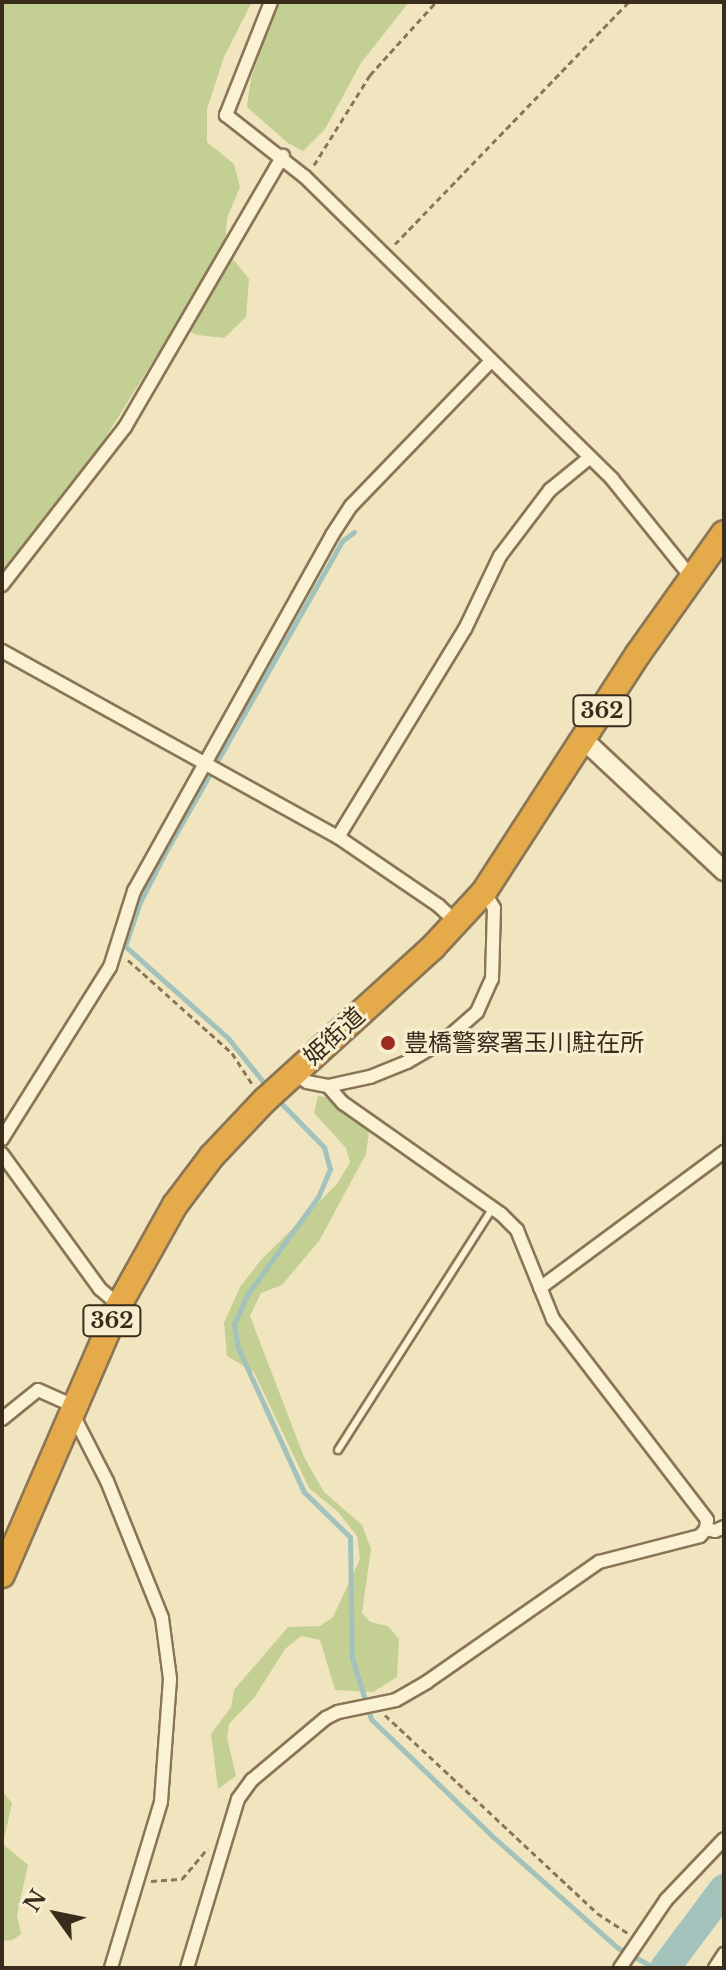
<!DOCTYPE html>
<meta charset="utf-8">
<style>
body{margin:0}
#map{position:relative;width:726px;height:1970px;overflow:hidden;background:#f0e5bf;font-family:"Libre Baskerville","Noto Sans JP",serif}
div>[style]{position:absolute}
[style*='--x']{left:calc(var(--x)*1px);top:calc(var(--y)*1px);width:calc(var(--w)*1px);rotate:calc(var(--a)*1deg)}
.green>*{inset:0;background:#c4cf93}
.stream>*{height:5px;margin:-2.5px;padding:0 2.5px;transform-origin:2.5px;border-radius:2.5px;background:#a2c2bb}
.river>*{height:30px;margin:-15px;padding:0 15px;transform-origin:15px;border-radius:15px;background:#a2c2bb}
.path>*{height:3px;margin-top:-1.5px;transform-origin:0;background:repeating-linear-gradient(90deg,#8a7556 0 6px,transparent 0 10px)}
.roads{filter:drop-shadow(2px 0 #8a7556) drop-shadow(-2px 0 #8a7556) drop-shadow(0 2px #8a7556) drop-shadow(0 -2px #8a7556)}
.lane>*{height:6px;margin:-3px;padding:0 3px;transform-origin:3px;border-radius:3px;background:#fbf1d3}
.street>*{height:12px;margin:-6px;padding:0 6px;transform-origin:6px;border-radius:6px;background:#fbf1d3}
.secondary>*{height:18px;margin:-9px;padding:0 9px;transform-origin:9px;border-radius:9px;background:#fbf1d3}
.highway>*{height:24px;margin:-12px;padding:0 12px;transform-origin:12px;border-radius:12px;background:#e5ab4a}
.dots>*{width:22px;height:22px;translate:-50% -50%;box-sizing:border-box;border:4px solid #f7eecf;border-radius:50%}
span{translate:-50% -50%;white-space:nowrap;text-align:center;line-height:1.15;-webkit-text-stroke:6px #f7eecf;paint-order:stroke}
.shield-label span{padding:2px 6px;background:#f7eecf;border:2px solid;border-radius:6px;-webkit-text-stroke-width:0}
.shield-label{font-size:22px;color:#392c1c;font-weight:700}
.street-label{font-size:24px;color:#392c1c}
.poi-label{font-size:24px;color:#392c1c}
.left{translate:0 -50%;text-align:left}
.frame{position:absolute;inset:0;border:4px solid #392c1c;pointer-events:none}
.north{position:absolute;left:16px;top:1874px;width:80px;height:80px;-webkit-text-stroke:6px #f7eecf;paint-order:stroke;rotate:303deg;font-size:22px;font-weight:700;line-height:32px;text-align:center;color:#392c1c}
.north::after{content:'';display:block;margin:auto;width:28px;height:36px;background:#392c1c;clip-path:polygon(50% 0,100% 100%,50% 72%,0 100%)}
</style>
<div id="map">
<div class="green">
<i style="clip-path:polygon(2px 2px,252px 2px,224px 57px,207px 109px,207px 142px,234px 164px,240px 187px,227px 218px,225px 249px,249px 279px,246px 317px,224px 338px,198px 335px,175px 326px,99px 448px,2px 574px)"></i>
<i style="clip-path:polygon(278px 2px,409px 2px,361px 63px,325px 129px,303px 151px,288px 143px,247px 107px,251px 78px)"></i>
<i style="clip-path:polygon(318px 1096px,330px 1098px,369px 1132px,366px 1154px,319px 1241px,282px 1285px,261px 1293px,250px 1316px,304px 1457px,324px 1492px,362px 1525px,371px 1549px,362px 1613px,370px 1622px,388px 1626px,399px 1639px,397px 1677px,373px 1692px,335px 1690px,320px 1640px,301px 1636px,285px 1649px,254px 1698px,229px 1724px,227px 1738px,236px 1776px,218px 1789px,211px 1734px,231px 1707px,234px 1690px,288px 1627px,320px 1626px,333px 1617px,360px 1559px,357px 1536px,338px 1512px,309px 1488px,254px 1372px,227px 1356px,224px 1323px,240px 1287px,261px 1260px,337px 1184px,350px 1162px,346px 1148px,314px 1113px)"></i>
<i style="clip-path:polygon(2px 1791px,12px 1803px,3px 1844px,28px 1865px,17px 1915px,21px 1934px,13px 1940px,2px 1941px)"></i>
</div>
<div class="stream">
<i style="--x:269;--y:1089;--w:65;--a:-128.8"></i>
<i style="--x:228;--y:1038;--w:138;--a:-138.2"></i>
<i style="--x:125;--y:946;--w:46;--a:-71.2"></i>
<i style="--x:140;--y:902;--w:55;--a:-63"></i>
<i style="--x:165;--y:853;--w:359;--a:-60.4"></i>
<i style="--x:342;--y:541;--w:15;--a:-37"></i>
<i style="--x:278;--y:1100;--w:66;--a:45.6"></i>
<i style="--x:324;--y:1147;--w:23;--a:75"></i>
<i style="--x:330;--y:1169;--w:30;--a:113"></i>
<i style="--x:318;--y:1197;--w:121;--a:125.9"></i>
<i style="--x:247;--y:1295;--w:32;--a:114"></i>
<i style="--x:234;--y:1324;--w:24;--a:81"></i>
<i style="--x:238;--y:1348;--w:158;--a:65.4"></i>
<i style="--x:304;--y:1492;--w:64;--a:44.4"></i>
<i style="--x:350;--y:1537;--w:121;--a:89.1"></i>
<i style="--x:352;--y:1658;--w:64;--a:72.7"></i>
<i style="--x:371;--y:1719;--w:167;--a:44"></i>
<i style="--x:491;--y:1835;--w:170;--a:41.7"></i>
<i style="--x:618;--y:1948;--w:42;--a:28.4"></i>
</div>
<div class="river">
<i style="--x:665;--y:1968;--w:99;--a:-53.2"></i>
</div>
<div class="path">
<i style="--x:314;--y:165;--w:106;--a:-58.1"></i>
<i style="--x:370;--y:75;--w:98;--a:-47.9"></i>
<i style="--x:395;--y:244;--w:337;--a:-46"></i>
<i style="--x:128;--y:960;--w:140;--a:41.8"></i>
<i style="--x:232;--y:1053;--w:37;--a:57"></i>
<i style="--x:385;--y:1715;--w:290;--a:43"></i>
<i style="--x:597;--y:1913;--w:37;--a:33"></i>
<i style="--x:151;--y:1881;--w:31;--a:-4"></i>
<i style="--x:182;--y:1879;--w:40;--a:-50"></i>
</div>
<div class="roads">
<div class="lane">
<i style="--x:338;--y:1450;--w:287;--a:-57.4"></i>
</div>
<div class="street">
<i style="--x:271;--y:2;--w:122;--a:111.7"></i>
<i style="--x:226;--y:115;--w:100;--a:38.1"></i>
<i style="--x:305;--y:177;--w:431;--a:44.5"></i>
<i style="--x:612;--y:479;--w:126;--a:51.1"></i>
<i style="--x:2;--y:585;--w:200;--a:-52.1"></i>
<i style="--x:125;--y:427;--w:314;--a:-59.8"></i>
<i style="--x:2;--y:651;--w:384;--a:29"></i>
<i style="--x:338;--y:837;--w:122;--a:34.3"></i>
<i style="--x:439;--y:906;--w:25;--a:43"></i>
<i style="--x:338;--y:837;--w:244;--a:-58.6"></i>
<i style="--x:465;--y:629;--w:81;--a:-64.4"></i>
<i style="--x:500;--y:556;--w:83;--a:-52.9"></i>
<i style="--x:550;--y:490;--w:50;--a:-39.4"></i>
<i style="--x:294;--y:1072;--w:16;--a:38"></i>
<i style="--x:307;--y:1082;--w:21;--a:11"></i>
<i style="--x:328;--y:1086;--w:43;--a:-12.1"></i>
<i style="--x:370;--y:1077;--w:40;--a:-22"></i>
<i style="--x:407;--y:1062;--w:44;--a:-30.1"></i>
<i style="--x:445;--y:1040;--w:43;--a:-41.2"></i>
<i style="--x:477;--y:1012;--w:36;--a:-66"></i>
<i style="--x:492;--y:979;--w:71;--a:-88.4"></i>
<i style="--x:494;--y:908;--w:19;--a:-122"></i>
<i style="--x:328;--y:1086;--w:23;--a:49"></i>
<i style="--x:343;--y:1103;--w:193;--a:35.1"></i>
<i style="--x:501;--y:1214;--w:23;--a:45"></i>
<i style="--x:517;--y:1230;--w:96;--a:68"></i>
<i style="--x:553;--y:1319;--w:253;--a:52.5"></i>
<i style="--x:707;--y:1520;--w:9;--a:96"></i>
<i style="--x:2;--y:1139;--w:203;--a:-57.9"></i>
<i style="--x:110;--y:967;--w:80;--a:-72.5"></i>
<i style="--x:134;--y:891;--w:407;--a:-60.9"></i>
<i style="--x:332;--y:535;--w:35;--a:-57"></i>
<i style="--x:351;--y:506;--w:202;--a:-46"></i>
<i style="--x:2;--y:1154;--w:167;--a:54"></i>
<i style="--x:100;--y:1289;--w:25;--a:40"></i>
<i style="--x:540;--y:1288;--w:229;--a:-36.5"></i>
<i style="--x:2;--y:1419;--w:46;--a:-38.9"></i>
<i style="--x:38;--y:1390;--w:32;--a:24"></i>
<i style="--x:67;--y:1403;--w:88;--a:62.9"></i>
<i style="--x:107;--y:1481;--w:148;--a:68.1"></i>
<i style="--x:162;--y:1618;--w:62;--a:82.5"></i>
<i style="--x:170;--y:1679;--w:123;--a:94.2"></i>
<i style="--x:161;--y:1802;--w:173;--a:106.8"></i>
<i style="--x:187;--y:1968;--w:177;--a:-73.2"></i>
<i style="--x:238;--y:1799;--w:24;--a:-54"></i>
<i style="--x:252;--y:1780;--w:97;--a:-40"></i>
<i style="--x:326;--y:1718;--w:13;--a:-27"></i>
<i style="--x:338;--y:1712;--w:59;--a:-11.7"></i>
<i style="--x:396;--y:1700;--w:36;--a:-30"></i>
<i style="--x:427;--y:1682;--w:210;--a:-34.9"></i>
<i style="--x:599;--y:1562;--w:104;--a:-14.4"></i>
<i style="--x:700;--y:1536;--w:9;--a:-49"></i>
<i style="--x:706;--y:1529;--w:9;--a:13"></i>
<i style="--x:715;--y:1531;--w:10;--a:-24"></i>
<i style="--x:620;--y:1968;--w:82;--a:-55.9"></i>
<i style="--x:666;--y:1900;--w:84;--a:-46.4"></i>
<i style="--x:715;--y:1968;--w:17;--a:-57"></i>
</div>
<div class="secondary">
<i style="--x:584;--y:740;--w:192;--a:43.1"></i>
</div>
<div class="highway">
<i style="--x:2;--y:1575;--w:294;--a:-66.6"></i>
<i style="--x:119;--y:1305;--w:115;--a:-60.8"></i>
<i style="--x:175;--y:1205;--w:61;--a:-52.9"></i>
<i style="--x:212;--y:1156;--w:77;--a:-46.6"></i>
<i style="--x:265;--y:1100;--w:227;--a:-42.3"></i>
<i style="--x:433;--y:947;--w:75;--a:-47.2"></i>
<i style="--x:484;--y:892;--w:283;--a:-57.1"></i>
<i style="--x:638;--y:654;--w:148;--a:-54.6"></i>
</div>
</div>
<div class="dots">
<i style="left:388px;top:1043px;background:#9c2a23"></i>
</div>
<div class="shield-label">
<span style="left:602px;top:711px">362</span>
<span style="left:112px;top:1321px">362</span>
</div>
<div class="street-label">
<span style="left:334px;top:1036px;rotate:-42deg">姫街道</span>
</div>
<div class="poi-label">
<span class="left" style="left:404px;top:1043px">豊橋警察署玉川駐在所</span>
</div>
<div class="frame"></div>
<div class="north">N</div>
</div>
